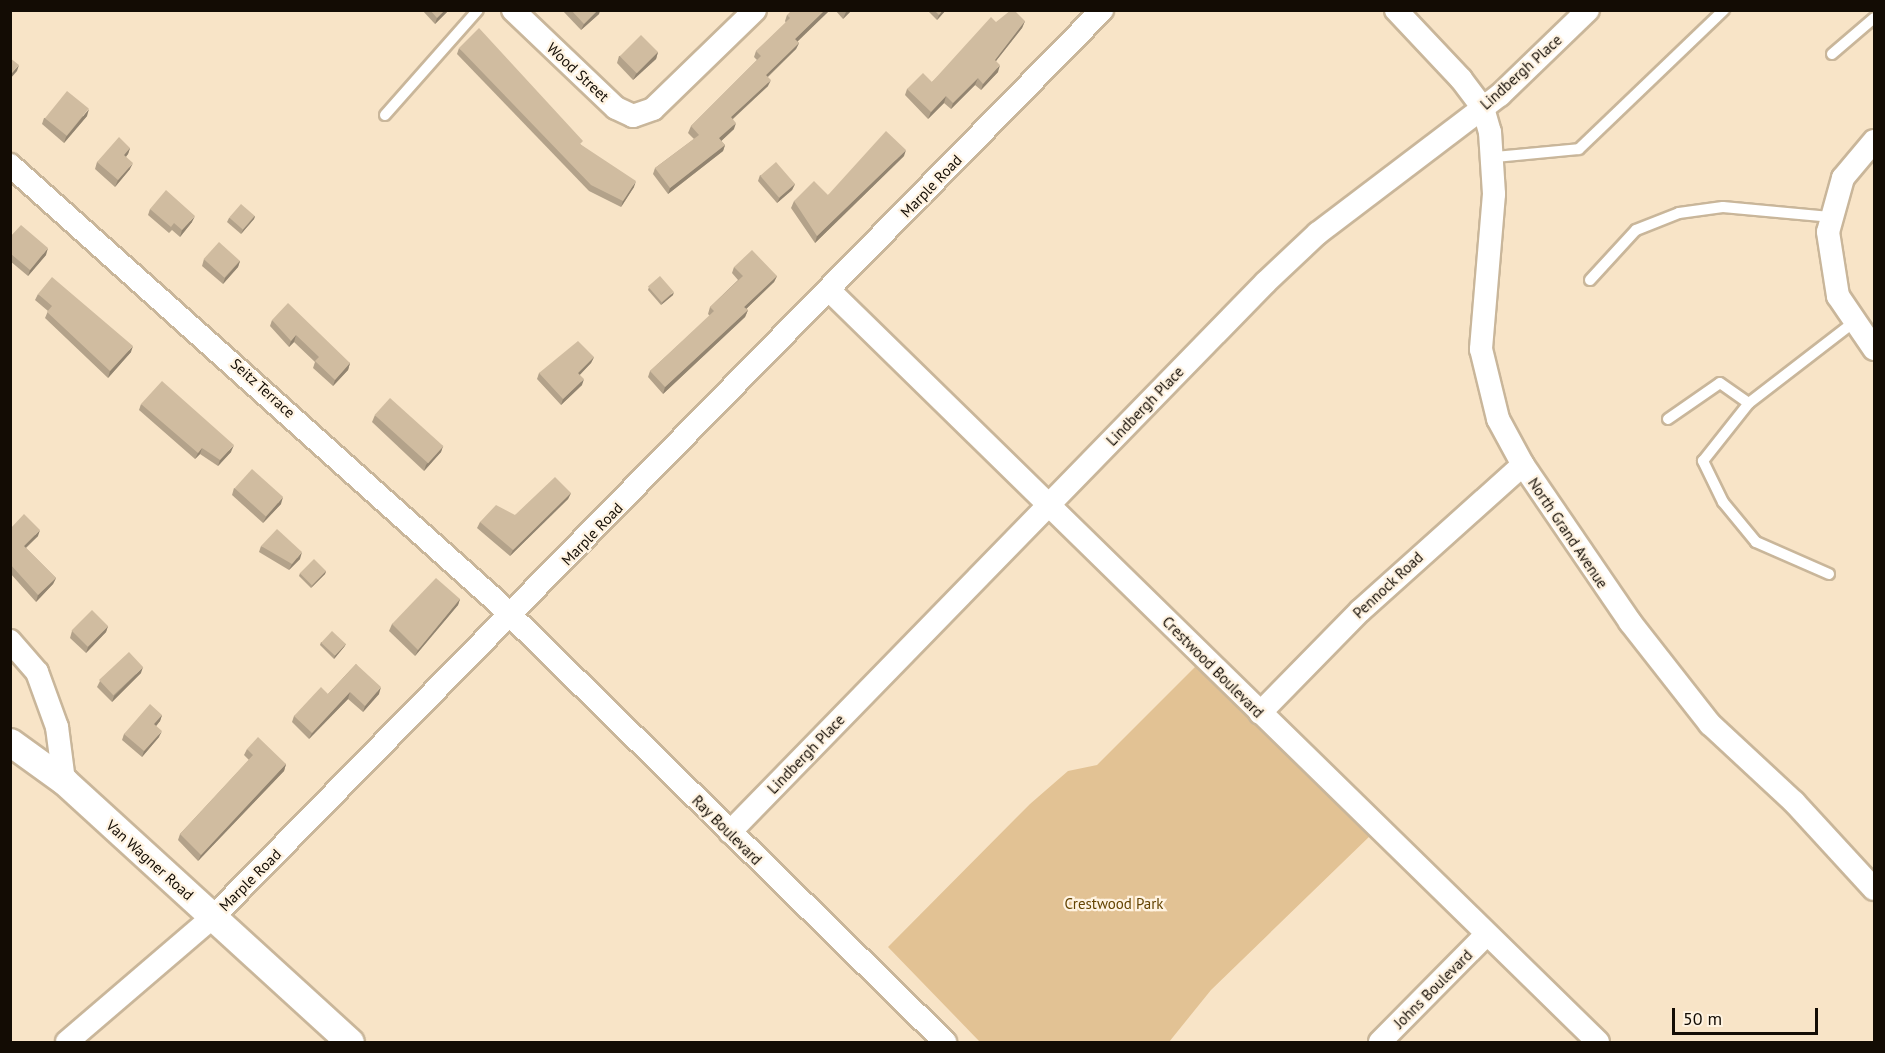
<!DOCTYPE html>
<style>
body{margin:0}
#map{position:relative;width:1885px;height:1053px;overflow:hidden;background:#f8e4c7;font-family:"PT Sans",sans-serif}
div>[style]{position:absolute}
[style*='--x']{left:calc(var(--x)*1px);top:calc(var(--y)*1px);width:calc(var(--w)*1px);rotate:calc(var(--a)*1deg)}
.green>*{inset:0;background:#e2c294}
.roads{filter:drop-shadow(2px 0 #c9b69a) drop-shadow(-2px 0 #c9b69a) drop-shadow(0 2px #c9b69a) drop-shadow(0 -2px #c9b69a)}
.service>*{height:10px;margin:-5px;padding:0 5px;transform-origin:5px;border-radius:5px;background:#fff}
.minor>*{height:22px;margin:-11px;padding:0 11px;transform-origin:11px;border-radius:11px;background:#fff}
.tertiary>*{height:27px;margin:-13.5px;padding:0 13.5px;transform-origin:13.5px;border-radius:13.5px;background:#fff}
.wall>*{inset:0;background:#b3a28a}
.shaded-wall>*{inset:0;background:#928470}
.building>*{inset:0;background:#d0bca0;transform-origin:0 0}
span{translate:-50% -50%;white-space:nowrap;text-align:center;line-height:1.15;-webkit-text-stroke:4.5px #fff3e1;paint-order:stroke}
.street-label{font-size:15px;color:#130c04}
.park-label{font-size:15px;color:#644403}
.frame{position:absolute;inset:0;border:12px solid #130c04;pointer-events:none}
.scale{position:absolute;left:1672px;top:1008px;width:146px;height:27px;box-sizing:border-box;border:3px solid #130c04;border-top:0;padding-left:8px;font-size:18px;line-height:21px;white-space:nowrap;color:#130c04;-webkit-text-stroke:4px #fff3e1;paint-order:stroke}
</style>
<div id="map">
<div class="green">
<i style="clip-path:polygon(1201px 661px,1372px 834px,1211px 990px,1169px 1042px,980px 1042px,888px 947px,1030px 804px,1068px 771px,1097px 765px)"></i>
</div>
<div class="roads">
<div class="service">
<i style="--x:1832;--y:54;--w:55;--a:-40.6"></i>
<i style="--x:385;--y:115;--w:140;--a:-48.5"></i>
<i style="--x:1495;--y:157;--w:84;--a:-5.4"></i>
<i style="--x:1579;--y:149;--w:201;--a:-43.8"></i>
<i style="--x:1590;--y:280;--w:68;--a:-47.4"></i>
<i style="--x:1636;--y:230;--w:46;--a:-21.6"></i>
<i style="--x:1679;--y:213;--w:44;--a:-7.8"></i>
<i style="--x:1723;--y:207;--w:107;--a:5.3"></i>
<i style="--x:1668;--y:419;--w:63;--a:-34.7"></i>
<i style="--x:1720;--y:383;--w:35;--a:35"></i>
<i style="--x:1829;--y:574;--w:80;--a:-156.3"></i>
<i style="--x:1756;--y:542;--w:52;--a:-129.5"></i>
<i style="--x:1723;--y:502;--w:46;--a:-116"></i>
<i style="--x:1703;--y:461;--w:74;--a:-51.6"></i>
<i style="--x:1749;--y:403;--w:131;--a:-37.6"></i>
</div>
<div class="minor">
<i style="--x:513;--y:10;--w:142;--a:43.6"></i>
<i style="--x:616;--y:108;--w:19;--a:25"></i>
<i style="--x:633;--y:116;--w:21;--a:-19"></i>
<i style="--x:653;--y:109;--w:142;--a:-44.1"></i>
<i style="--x:1396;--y:10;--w:95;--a:46.7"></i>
<i style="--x:1461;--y:79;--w:36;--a:53"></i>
<i style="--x:1483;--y:108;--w:25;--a:74"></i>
<i style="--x:1490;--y:132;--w:62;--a:86.3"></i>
<i style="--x:1494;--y:194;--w:156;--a:94.8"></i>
<i style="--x:1481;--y:349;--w:72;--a:76.3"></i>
<i style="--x:1498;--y:419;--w:52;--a:61.5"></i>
<i style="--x:1523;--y:465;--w:190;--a:55.7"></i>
<i style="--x:1630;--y:622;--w:130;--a:51.9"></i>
<i style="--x:1710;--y:724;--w:115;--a:42.9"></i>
<i style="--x:1794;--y:802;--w:118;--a:47.4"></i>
<i style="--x:1874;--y:141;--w:48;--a:130"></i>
<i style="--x:1843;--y:178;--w:56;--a:105.5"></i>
<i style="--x:1828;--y:232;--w:65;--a:81.1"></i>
<i style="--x:1838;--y:296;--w:64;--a:55.8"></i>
<i style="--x:10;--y:165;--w:651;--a:41.89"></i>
<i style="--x:495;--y:600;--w:631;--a:44.49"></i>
<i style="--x:830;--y:291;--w:1074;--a:44.36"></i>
<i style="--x:10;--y:641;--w:41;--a:48.9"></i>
<i style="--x:37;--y:672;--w:59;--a:70"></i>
<i style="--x:57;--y:727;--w:54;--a:82.6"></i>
<i style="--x:1260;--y:713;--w:143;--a:-45.6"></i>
<i style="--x:1360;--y:611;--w:219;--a:-41.9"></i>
<i style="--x:730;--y:832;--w:768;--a:-45.74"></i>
<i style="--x:1266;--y:282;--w:71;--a:-43.3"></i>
<i style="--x:1318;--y:233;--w:228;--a:-37.2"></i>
<i style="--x:1500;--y:95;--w:122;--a:-44"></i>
<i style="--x:67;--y:1042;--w:192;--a:-40.6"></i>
<i style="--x:213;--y:917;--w:1270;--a:-45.57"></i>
<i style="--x:1380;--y:1042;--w:151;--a:-45.3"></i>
</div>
<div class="tertiary">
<i style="--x:10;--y:742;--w:67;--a:35.8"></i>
<i style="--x:64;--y:781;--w:387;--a:42.4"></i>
</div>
</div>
<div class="wall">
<i style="clip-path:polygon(422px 10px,449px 10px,435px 24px)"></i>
<i style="clip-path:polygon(562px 10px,600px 10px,599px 14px,581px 30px)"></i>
<i style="clip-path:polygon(830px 10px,797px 41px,799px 43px,796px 49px,768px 77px,768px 86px,733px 119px,734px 129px,721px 141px,725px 145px,723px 151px,668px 194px,653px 174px,655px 168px,694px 139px,688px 133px,691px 126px,757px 60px,754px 57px,756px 51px,786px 23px,785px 21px,787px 15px)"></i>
<i style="clip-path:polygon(835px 10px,852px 10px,843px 19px)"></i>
<i style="clip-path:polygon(927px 10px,946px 10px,937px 20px)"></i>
<i style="clip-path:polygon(1025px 21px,1022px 28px,996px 61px,998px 72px,981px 90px,975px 85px,951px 109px,944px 103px,928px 119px,905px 95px,907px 89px,932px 82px,996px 22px)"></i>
<i style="clip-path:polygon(459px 48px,634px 187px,621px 207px,589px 191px,457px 54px)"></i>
<i style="clip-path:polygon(658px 52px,656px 59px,633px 80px,617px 63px,619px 56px)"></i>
<i style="clip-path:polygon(87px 116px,64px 143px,42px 124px,44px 118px)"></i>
<i style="clip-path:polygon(130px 148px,128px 154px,126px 157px,130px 169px,115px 187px,95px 169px,97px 162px)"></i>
<i style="clip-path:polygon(904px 156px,815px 243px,791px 208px,794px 201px,828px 195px)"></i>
<i style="clip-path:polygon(760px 175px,795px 184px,792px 190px,777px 203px,758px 181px)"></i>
<i style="clip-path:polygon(150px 209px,192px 222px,180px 237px,172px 230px,169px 233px,148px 215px)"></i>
<i style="clip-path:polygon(255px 216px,254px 219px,241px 234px,227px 222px,229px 218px)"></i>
<i style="clip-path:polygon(10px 237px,46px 255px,28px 276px,10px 261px)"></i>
<i style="clip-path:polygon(204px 259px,240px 261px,238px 267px,223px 284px,202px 266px)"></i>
<i style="clip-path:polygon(734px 267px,777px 276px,774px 282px,746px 309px,748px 310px,745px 317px,663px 394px,648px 377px,650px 371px,710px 316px,708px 314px,710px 307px,738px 280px,732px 273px)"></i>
<i style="clip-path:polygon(649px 287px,673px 295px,661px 305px,648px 290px)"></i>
<i style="clip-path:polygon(38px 294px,131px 352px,108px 378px,45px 318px,48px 311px,35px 300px)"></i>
<i style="clip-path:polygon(272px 320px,350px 363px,348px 370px,333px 386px,313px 368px,315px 362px,294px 342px,289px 347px,270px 326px)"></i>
<i style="clip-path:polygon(594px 357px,591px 363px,579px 375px,582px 385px,561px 405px,537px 379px,539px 373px)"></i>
<i style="clip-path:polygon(141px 404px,231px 452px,218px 466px,200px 454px,195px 459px,139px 410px)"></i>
<i style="clip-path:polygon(375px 415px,443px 446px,441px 452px,424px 471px,372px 422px)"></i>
<i style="clip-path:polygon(234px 488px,281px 504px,263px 523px,232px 495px)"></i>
<i style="clip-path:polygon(571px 493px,568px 499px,510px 556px,477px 528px,480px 522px,515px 515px)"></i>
<i style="clip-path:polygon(10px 529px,38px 536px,26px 548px,56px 578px,53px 584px,36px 602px,10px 573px)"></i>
<i style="clip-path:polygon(261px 546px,300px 559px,289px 570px,259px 552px)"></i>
<i style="clip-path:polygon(326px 571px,325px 574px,311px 588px,299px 576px,300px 573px)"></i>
<i style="clip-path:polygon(460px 599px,458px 605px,415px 656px,389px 631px,392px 624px)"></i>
<i style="clip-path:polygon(108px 626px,106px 632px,86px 653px,70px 638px,72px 631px)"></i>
<i style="clip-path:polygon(321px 642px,346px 644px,344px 647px,334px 659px,320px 645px)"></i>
<i style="clip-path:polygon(356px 664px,379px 694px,363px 712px,348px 699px,309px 739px,292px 722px,294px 716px,328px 694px)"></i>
<i style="clip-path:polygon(141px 673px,112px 702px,97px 687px,100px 681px)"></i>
<i style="clip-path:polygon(162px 715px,160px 721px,156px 726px,159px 737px,142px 757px,122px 740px,124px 734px)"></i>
<i style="clip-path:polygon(247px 749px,286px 764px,284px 771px,198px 861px,178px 840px,180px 834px,249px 760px,244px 755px)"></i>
</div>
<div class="shaded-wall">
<i style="clip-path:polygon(445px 10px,449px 10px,435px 24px,437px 18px)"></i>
<i style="clip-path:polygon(598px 10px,600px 10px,599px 14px,581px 30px,584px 24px)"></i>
<i style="clip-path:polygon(825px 10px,830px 10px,793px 46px,795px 39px)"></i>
<i style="clip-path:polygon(848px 10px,852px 10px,843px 19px,846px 12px)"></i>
<i style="clip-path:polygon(943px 10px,946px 10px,937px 20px,939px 15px)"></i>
<i style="clip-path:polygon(1025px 21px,1022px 28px,992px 66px,995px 60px)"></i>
<i style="clip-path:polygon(799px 43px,796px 49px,763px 81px,766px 75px)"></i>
<i style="clip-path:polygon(658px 52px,656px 59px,633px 80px,636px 74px)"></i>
<i style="clip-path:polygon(19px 65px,17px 71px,10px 79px,10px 75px)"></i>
<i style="clip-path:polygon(1000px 65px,998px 72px,981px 90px,983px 84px)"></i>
<i style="clip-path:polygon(978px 78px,975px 85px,951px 109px,953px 103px)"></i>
<i style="clip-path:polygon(771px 80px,768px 86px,728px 123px,731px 117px)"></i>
<i style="clip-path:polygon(946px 96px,944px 103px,928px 119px,931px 112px)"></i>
<i style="clip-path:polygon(89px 109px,87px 116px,64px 143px,66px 137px)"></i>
<i style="clip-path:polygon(736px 123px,734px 129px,717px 145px,719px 138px)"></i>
<i style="clip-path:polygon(725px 145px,723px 151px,668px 194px,670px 188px)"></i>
<i style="clip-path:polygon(130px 148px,128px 154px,122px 161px,124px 155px)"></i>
<i style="clip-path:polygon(906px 150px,904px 156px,815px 243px,817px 236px)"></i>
<i style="clip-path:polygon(133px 163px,130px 169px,115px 187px,118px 180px)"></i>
<i style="clip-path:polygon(636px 181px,634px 187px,621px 207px,623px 201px)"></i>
<i style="clip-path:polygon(795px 184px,792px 190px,777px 203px,780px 197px)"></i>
<i style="clip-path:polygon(195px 216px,192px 222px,180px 237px,182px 230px)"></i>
<i style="clip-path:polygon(255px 216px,254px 219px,241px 234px,243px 230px)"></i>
<i style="clip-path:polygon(48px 248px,46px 255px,28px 276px,30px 270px)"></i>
<i style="clip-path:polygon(240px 261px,238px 267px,223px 284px,225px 278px)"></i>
<i style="clip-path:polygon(777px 276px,774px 282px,742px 313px,744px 307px)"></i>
<i style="clip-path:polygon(674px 292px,673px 295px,661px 305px,663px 302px)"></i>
<i style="clip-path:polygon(748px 310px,745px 317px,663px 394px,665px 387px)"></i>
<i style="clip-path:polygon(296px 335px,294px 342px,289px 347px,291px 341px)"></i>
<i style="clip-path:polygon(133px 346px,131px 352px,108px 378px,110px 371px)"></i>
<i style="clip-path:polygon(594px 357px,591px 363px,576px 379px,578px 373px)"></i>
<i style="clip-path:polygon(350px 363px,348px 370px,333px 386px,335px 380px)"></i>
<i style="clip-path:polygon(584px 379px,582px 385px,561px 405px,563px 399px)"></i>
<i style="clip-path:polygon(234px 445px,231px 452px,218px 466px,220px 460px)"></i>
<i style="clip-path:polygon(443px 446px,441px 452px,424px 471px,426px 465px)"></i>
<i style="clip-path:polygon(202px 448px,200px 454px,195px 459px,198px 453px)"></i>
<i style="clip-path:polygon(571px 493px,568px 499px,510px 556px,513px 550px)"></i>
<i style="clip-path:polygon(283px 497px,281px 504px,263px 523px,266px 517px)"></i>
<i style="clip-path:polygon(40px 530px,38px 536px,21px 552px,24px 546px)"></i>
<i style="clip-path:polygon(302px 552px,300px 559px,289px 570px,292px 564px)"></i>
<i style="clip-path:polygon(326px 571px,325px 574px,311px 588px,313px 585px)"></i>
<i style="clip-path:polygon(56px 578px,53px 584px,36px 602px,38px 595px)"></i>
<i style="clip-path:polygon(460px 599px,458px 605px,415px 656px,418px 650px)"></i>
<i style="clip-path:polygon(108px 626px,106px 632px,86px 653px,88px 647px)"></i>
<i style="clip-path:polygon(346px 644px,344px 647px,334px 659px,335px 655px)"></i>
<i style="clip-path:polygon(143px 667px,141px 673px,112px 702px,114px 696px)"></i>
<i style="clip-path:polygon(381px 687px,379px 694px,363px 712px,365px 706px)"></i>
<i style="clip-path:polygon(350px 692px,348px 699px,309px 739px,312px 733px)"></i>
<i style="clip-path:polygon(162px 715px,160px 721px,152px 731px,154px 724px)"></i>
<i style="clip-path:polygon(162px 731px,159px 737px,142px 757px,144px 751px)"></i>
<i style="clip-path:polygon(286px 764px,284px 771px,198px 861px,201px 855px)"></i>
</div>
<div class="building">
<i style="clip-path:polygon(430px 10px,445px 10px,437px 18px)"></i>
<i style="clip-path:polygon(571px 10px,598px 10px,584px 24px)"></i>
<i style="clip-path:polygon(792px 10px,825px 10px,795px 39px,799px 43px,766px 75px,771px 80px,731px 117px,736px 123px,719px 138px,725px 145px,670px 188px,655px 168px,699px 135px,691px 126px,761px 56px,756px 51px,790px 18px,787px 15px)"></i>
<i style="clip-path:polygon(934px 10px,943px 10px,939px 15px)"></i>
<i style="clip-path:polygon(1011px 10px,1014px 10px,1025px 21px,995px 60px,1000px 65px,983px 84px,978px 78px,953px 103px,946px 96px,931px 112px,907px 89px,923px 73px,932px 82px,991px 17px,996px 22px)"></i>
<i style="clip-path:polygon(479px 28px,583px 141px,580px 144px,636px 181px,623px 201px,591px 185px,459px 48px)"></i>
<i style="left:641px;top:35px;width:24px;height:30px;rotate:45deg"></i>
<i style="clip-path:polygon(10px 58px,19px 65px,10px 75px)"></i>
<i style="left:67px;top:91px;width:28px;height:35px;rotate:39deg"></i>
<i style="clip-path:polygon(886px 131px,906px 150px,817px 236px,794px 201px,814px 181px,828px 195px)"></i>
<i style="clip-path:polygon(119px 137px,130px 148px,124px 155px,133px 163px,118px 180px,97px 162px)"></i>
<i style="left:776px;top:162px;width:29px;height:21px;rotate:49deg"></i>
<i style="clip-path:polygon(166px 190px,195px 216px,182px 230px,174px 223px,171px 227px,150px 209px)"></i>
<i style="left:241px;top:204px;width:18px;height:18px;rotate:41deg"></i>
<i style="clip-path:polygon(21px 225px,48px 248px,30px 270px,11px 254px,10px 254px,10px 237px)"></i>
<i style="left:219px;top:242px;width:28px;height:23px;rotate:42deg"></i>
<i style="clip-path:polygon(752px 250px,777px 276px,744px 307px,748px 310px,665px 387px,650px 371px,714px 311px,710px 307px,743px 276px,734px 267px)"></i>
<i style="left:660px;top:276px;width:21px;height:16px;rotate:49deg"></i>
<i style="clip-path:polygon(52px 277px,133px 346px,110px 371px,47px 312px,52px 306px,38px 294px)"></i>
<i style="clip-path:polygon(288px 303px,350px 363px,335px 380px,315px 361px,319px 357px,296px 335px,291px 341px,272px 320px)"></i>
<i style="clip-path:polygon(578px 341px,594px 357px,578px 373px,584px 379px,563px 399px,539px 373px)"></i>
<i style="clip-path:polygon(162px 381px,234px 445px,220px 460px,202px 448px,198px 453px,141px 404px)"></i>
<i style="left:390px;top:398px;width:72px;height:23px;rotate:42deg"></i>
<i style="left:252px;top:469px;width:42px;height:26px;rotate:42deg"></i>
<i style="clip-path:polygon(555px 477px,571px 493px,513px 550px,480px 522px,496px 505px,515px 515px)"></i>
<i style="clip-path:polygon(24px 514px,40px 530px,24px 546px,56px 578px,38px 595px,10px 564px,10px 529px)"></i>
<i style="clip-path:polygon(277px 529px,302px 552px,292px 564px,261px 546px)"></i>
<i style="left:314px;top:559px;width:17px;height:20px;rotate:45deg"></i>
<i style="clip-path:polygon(436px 578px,460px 599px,418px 650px,392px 624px)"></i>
<i style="left:92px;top:610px;width:23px;height:29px;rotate:45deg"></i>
<i style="left:332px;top:631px;width:19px;height:16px;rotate:43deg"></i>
<i style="left:129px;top:652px;width:21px;height:41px;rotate:47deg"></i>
<i style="clip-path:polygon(356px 664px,381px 687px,365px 706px,350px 692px,312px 733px,294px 716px,321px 687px,328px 694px)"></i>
<i style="clip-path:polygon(150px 704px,162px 715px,154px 724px,162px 731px,144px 751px,124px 734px)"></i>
<i style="clip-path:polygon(258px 737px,286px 764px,201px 855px,180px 834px,253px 755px,247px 749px)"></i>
</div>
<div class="street-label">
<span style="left:578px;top:72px;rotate:43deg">Wood Street</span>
<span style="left:1521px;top:72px;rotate:-42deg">Lindbergh Place</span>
<span style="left:931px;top:186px;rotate:-46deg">Marple Road</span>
<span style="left:263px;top:388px;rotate:42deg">Seitz Terrace</span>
<span style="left:1145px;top:406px;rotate:-46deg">Lindbergh Place</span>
<span style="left:1568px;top:533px;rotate:56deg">North Grand Avenue</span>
<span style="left:592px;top:534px;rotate:-46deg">Marple Road</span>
<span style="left:1388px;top:585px;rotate:-43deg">Pennock Road</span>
<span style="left:1213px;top:667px;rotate:45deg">Crestwood Boulevard</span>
<span style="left:806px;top:754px;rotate:-46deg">Lindbergh Place</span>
<span style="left:727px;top:830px;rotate:45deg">Ray Boulevard</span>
<span style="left:150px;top:860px;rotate:42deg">Van Wagner Road</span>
<span style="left:250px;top:880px;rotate:-45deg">Marple Road</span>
<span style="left:1433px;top:989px;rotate:-45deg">Johns Boulevard</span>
</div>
<div class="park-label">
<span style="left:1114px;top:904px">Crestwood Park</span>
</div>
<div class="frame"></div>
<div class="scale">50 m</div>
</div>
